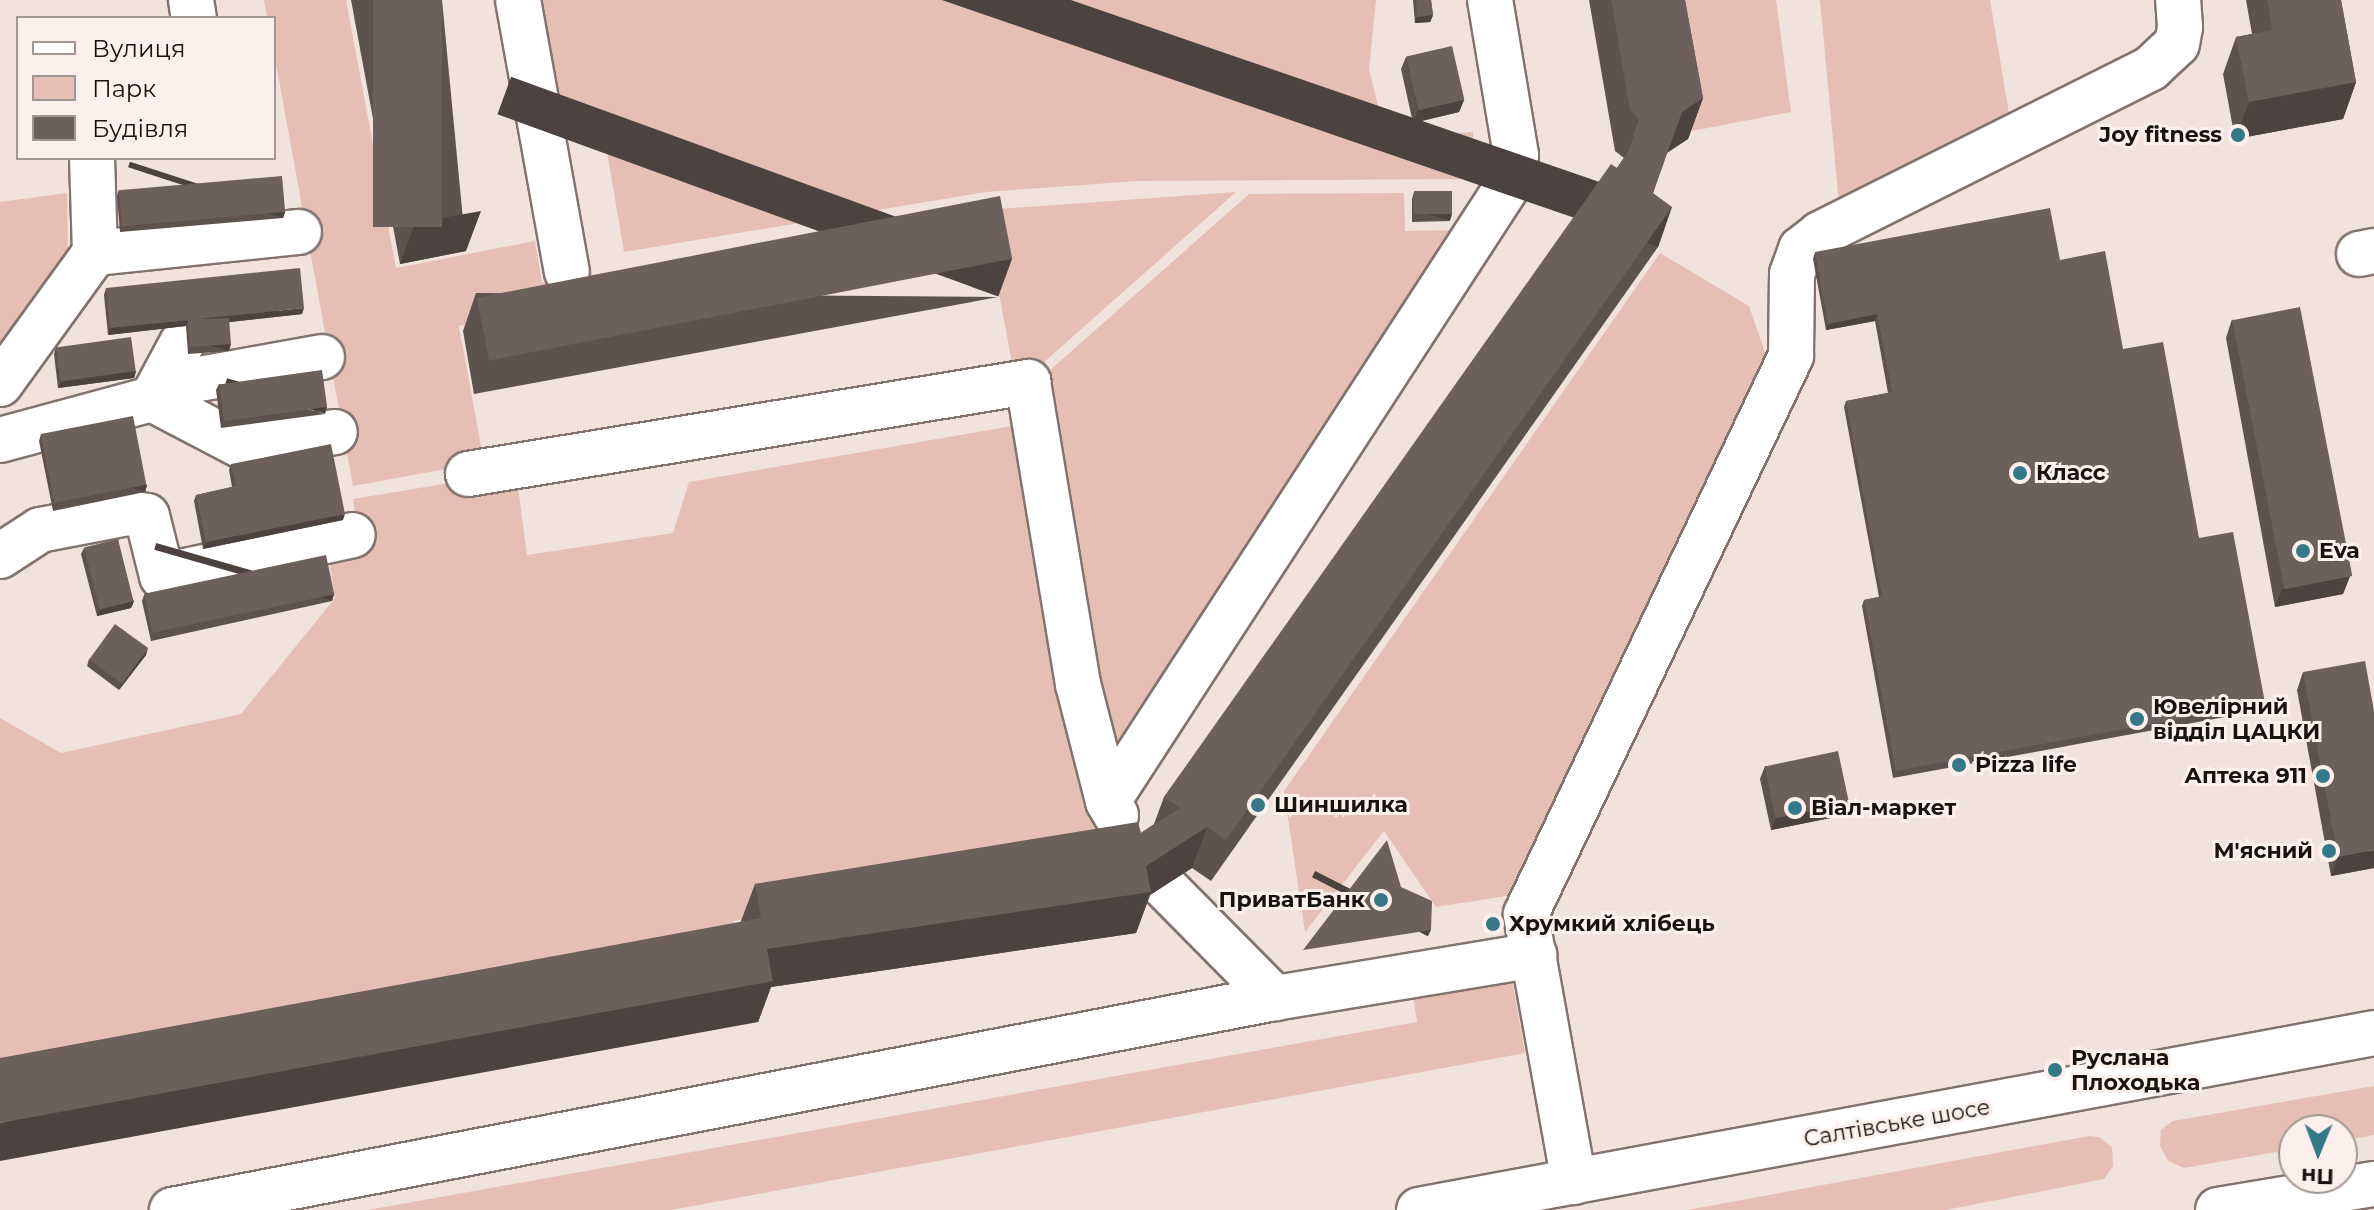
<!DOCTYPE html>
<meta charset="utf-8">
<style>
body{margin:0}
#map{position:relative;width:2374px;height:1210px;overflow:hidden;background:#f2e2dd;font-family:Montserrat,sans-serif}
div>[style]{position:absolute}
[style*='--x']{left:calc(var(--x)*1px);top:calc(var(--y)*1px);width:calc(var(--w)*1px);rotate:calc(var(--a)*1deg)}
.green>*{inset:0;background:#e6bfb4}
.roads{filter:drop-shadow(2px 0 #82736f) drop-shadow(-2px 0 #82736f) drop-shadow(0 2px #82736f) drop-shadow(0 -2px #82736f)}
.minor>*{height:44px;margin:-22px;padding:0 22px;transform-origin:22px;border-radius:22px;background:#fff}
.major>*{height:44px;margin:-22px;padding:0 22px;transform-origin:22px;border-radius:22px;background:#fff}
.wall>*{inset:0;background:#5e524e}
.shaded-wall>*{inset:0;background:#4c4240;transform-origin:0 0}
.building>*{inset:0;background:#6d5f5b;transform-origin:0 0}
.dots>*{width:22px;height:22px;translate:-50% -50%;box-sizing:border-box;border:4px solid #fdf0ec;border-radius:50%}
span{translate:-50% -50%;white-space:nowrap;text-align:center;line-height:1.15;-webkit-text-stroke:6px #fdf0ec;paint-order:stroke}
.poi-label{font-size:22px;color:#181210;font-weight:700}
.right{translate:-100% -50%;text-align:right}
.left{translate:0 -50%;text-align:left}
.street-label{font-size:22px;color:#181210}
.legend{position:absolute;left:16px;top:16px;width:260px;height:144px;box-sizing:border-box;background:#fdf0ec;border:2px solid #a19794;margin:0;padding:10px 14px;list-style:none;font-size:24px;color:#181210}
.legend li{display:flex;align-items:center;gap:16px;height:40px}
.legend b{width:40px;border:2px solid #a19794}
.north{position:absolute;left:2278px;top:1114px;width:80px;height:80px;box-sizing:border-box;background:#fdf0ec;border:2px solid #a19794;border-radius:50%;rotate:181deg;font-size:22px;font-weight:700;line-height:32px;text-align:center;color:#181210}
.north::after{content:'';display:block;margin:auto;width:28px;height:36px;background:#357888;clip-path:polygon(50% 0,100% 100%,50% 72%,0 100%)}
</style>
<div id="map">
<div class="green">
<i style="clip-path:polygon(264px 0,346px 0,396px 268px,535px 241px,542px 283px,984px 210px,1236px 192px,1034px 371px,1014px 374px,987px 229px,459px 326px,484px 462px,353px 486px,274px 53px,274px 18px,267px 18px)"></i>
<i style="clip-path:polygon(531px 0,1376px 0,1369px 70px,1386px 137px,1473px 132px,1475px 179px,1138px 181px,986px 192px,624px 252px,600px 111px,552px 118px)"></i>
<i style="clip-path:polygon(1669px 0,1776px 0,1791px 112px,1692px 131px)"></i>
<i style="clip-path:polygon(1820px 0,1990px 0,2010px 119px,1839px 204px)"></i>
<i style="clip-path:polygon(67px 193px,68px 260px,0 347px,0 202px)"></i>
<i style="clip-path:polygon(1404px 193px,1405px 231px,1461px 230px,1115px 754px,1099px 713px,1040px 379px,1249px 194px)"></i>
<i style="clip-path:polygon(1660px 253px,1749px 306px,1769px 364px,1513px 895px,1436px 907px,1384px 831px,1305px 932px,1284px 791px)"></i>
<i style="clip-path:polygon(1018px 425px,1117px 857px,733px 921px,739px 955px,0 1091px,0 718px,61px 753px,241px 714px,335px 598px,328px 551px,360px 546px,353px 499px,516px 472px,527px 555px,673px 533px,689px 482px)"></i>
<i style="clip-path:polygon(1511px 974px,1525px 1053px,671px 1210px,368px 1210px,1417px 1022px,1412px 990px)"></i>
<i style="clip-path:polygon(2374px 1086px,2374px 1135px,2342px 1141px,2342px 1130px,2294px 1130px,2294px 1149px,2184px 1168px,2168px 1161px,2160px 1146px,2161px 1130px,2173px 1121px)"></i>
<i style="clip-path:polygon(2089px 1136px,2099px 1137px,2112px 1147px,2113px 1166px,2104px 1179px,1946px 1210px,1687px 1210px)"></i>
</div>
<div class="roads">
<div class="minor">
<i style="--x:191;--y:0;--w:18;--a:81"></i>
<i style="--x:518;--y:0;--w:276;--a:79.8"></i>
<i style="--x:95;--y:253;--w:205;--a:-5.9"></i>
<i style="--x:2359;--y:254;--w:15;--a:-11"></i>
<i style="--x:182;--y:343;--w:64;--a:118.2"></i>
<i style="--x:152;--y:399;--w:104;--a:27.6"></i>
<i style="--x:244;--y:447;--w:92;--a:-9.4"></i>
<i style="--x:0;--y:384;--w:162;--a:-54.1"></i>
<i style="--x:95;--y:253;--w:95;--a:-91.8"></i>
<i style="--x:0;--y:440;--w:157;--a:-15.1"></i>
<i style="--x:152;--y:399;--w:46;--a:-24.3"></i>
<i style="--x:194;--y:380;--w:130;--a:-10.2"></i>
<i style="--x:468;--y:474;--w:568;--a:-9.33"></i>
<i style="--x:1028;--y:382;--w:306;--a:80.6"></i>
<i style="--x:1078;--y:684;--w:121;--a:75.6"></i>
<i style="--x:0;--y:556;--w:48;--a:-33"></i>
<i style="--x:40;--y:530;--w:90;--a:-10.9"></i>
<i style="--x:128;--y:513;--w:19;--a:9"></i>
<i style="--x:147;--y:516;--w:62;--a:76"></i>
<i style="--x:162;--y:576;--w:195;--a:-12.1"></i>
<i style="--x:1116;--y:815;--w:16;--a:-120"></i>
<i style="--x:1108;--y:801;--w:734;--a:-57"></i>
<i style="--x:1508;--y:185;--w:31;--a:-75"></i>
<i style="--x:1516;--y:155;--w:157;--a:-99.5"></i>
<i style="--x:1164;--y:886;--w:158;--a:45.3"></i>
<i style="--x:1275;--y:998;--w:263;--a:-9.4"></i>
<i style="--x:1574;--y:1182;--w:272;--a:-100.2"></i>
<i style="--x:1526;--y:914;--w:618;--a:-64.6"></i>
<i style="--x:1791;--y:356;--w:82;--a:-89.3"></i>
<i style="--x:1792;--y:274;--w:27;--a:-70"></i>
<i style="--x:1801;--y:249;--w:24;--a:-38"></i>
<i style="--x:1820;--y:234;--w:370;--a:-26.6"></i>
<i style="--x:2151;--y:68;--w:35;--a:-43"></i>
<i style="--x:2177;--y:44;--w:17;--a:-80"></i>
<i style="--x:2180;--y:27;--w:27;--a:-94"></i>
<i style="--x:172;--y:1210;--w:1123;--a:-10.88"></i>
</div>
<div class="major">
<i style="--x:1419;--y:1210;--w:971;--a:-10.5"></i>
<i style="--x:2218;--y:1210;--w:158;--a:-9.5"></i>
</div>
</div>
<div class="wall">
<i style="clip-path:polygon(351px 0,442px 0,466px 251px,400px 264px)"></i>
<i style="clip-path:polygon(1413px 0,1431px 0,1433px 15px,1430px 22px,1415px 23px)"></i>
<i style="clip-path:polygon(1589px 0,1685px 0,1703px 98px,1688px 139px,1667px 152px,1653px 193px,1658px 247px,1211px 881px,1192px 868px,1150px 895px,1136px 933px,771px 987px,758px 1022px,741px 921px,755px 884px,1141px 833px,1154px 824px,1164px 797px,1624px 158px,1615px 151px)"></i>
<i style="clip-path:polygon(2246px 0,2341px 0,2356px 82px,2343px 119px,2235px 139px,2223px 74px,2236px 37px,2252px 34px)"></i>
<i style="clip-path:polygon(1406px 57px,1464px 100px,1459px 112px,1413px 123px,1401px 69px)"></i>
<i style="clip-path:polygon(119px 190px,285px 212px,283px 218px,120px 232px,117px 196px)"></i>
<i style="clip-path:polygon(1414px 192px,1450px 221px,1412px 222px,1412px 199px)"></i>
<i style="clip-path:polygon(1815px 252px,2060px 260px,2123px 349px,2199px 538px,2263px 710px,1893px 778px,1862px 606px,1864px 600px,1879px 597px,1844px 407px,1846px 401px,1888px 393px,1875px 321px,1826px 330px,1813px 259px)"></i>
<i style="clip-path:polygon(106px 288px,302px 314px,229px 322px,229px 351px,188px 354px,186px 326px,108px 335px,104px 295px)"></i>
<i style="clip-path:polygon(476px 293px,998px 297px,474px 394px,463px 331px)"></i>
<i style="clip-path:polygon(2232px 319px,2350px 576px,2343px 594px,2275px 607px,2226px 338px)"></i>
<i style="clip-path:polygon(56px 348px,136px 371px,134px 378px,58px 388px,54px 354px)"></i>
<i style="clip-path:polygon(219px 384px,325px 414px,221px 428px,216px 390px)"></i>
<i style="clip-path:polygon(41px 434px,147px 485px,145px 492px,53px 511px,39px 441px)"></i>
<i style="clip-path:polygon(231px 464px,343px 520px,203px 549px,194px 501px,196px 495px,232px 487px,229px 470px)"></i>
<i style="clip-path:polygon(84px 548px,134px 601px,131px 608px,97px 616px,81px 554px)"></i>
<i style="clip-path:polygon(334px 594px,332px 601px,151px 641px,142px 601px,144px 595px)"></i>
<i style="clip-path:polygon(146px 655px,119px 690px,87px 666px,89px 659px)"></i>
<i style="clip-path:polygon(2303px 672px,2374px 868px,2331px 876px,2297px 690px)"></i>
<i style="clip-path:polygon(1765px 766px,1849px 803px,1845px 815px,1771px 830px,1760px 779px)"></i>
</div>
<div class="shaded-wall">
<i style="clip-path:polygon(1433px 15px,1430px 22px,1415px 23px,1417px 17px)"></i>
<i style="clip-path:polygon(2356px 82px,2343px 119px,2235px 139px,2249px 102px)"></i>
<i style="clip-path:polygon(1703px 98px,1688px 139px,1667px 153px,1682px 112px)"></i>
<i style="clip-path:polygon(1464px 100px,1459px 112px,1413px 123px,1418px 110px)"></i>
<i style="left:1672px;top:207px;width:42px;height:774px;rotate:109deg"></i>
<i style="clip-path:polygon(481px 211px,466px 251px,400px 264px,415px 223px)"></i>
<i style="left:285px;top:212px;width:6px;height:163px;rotate:108deg"></i>
<i style="left:1452px;top:214px;width:7px;height:37px;rotate:106deg"></i>
<i style="left:1012px;top:259px;width:40px;height:533px;rotate:110deg"></i>
<i style="clip-path:polygon(304px 308px,302px 314px,195px 326px,197px 319px)"></i>
<i style="clip-path:polygon(1877px 314px,1875px 321px,1826px 330px,1828px 324px)"></i>
<i style="clip-path:polygon(188px 320px,186px 326px,108px 335px,110px 328px)"></i>
<i style="left:231px;top:344px;width:7px;height:41px;rotate:106deg"></i>
<i style="clip-path:polygon(136px 371px,134px 378px,58px 388px,61px 382px)"></i>
<i style="left:327px;top:407px;width:7px;height:104px;rotate:106deg"></i>
<i style="left:147px;top:485px;width:7px;height:93px;rotate:106deg"></i>
<i style="clip-path:polygon(345px 514px,343px 520px,203px 549px,206px 542px)"></i>
<i style="clip-path:polygon(2350px 576px,2343px 594px,2275px 607px,2282px 589px)"></i>
<i style="left:334px;top:594px;width:7px;height:185px;rotate:106deg"></i>
<i style="clip-path:polygon(134px 601px,131px 608px,97px 616px,99px 610px)"></i>
<i style="clip-path:polygon(148px 648px,146px 655px,119px 690px,122px 683px)"></i>
<i style="left:2265px;top:703px;width:7px;height:375px;rotate:106deg"></i>
<i style="clip-path:polygon(1849px 803px,1845px 815px,1771px 830px,1776px 818px)"></i>
<i style="clip-path:polygon(1207px 827px,1192px 868px,1150px 895px,1136px 933px,771px 987px,758px 1022px,0 1161px,0 1123px,767px 949px,1146px 866px)"></i>
<i style="clip-path:polygon(2374px 850px,2374px 868px,2331px 876px,2338px 857px)"></i>
<i style="left:1431px;top:930px;width:7px;height:130px;rotate:117deg"></i>
</div>
<div class="building">
<i style="left:373px;top:0;width:69px;height:227px"></i>
<i style="clip-path:polygon(1416px 0,1431px 0,1433px 15px,1417px 17px)"></i>
<i style="clip-path:polygon(1611px 0,1685px 0,1703px 98px,1682px 112px,1653px 193px,1672px 207px,1226px 840px,1207px 827px,1146px 866px,1151px 892px,767px 949px,773px 981px,0 1123px,0 1058px,761px 918px,755px 884px,1138px 822px,1141px 833px,1180px 808px,1164px 797px,1611px 164px,1617px 168px,1629px 150px,1639px 118px,1630px 110px)"></i>
<i style="clip-path:polygon(2267px 0,2341px 0,2356px 82px,2249px 102px,2236px 37px,2272px 30px)"></i>
<i style="left:1452px;top:46px;width:55px;height:47px;rotate:77deg"></i>
<i style="left:282px;top:176px;width:36px;height:164px;rotate:85deg"></i>
<i style="left:1452px;top:191px;width:23px;height:38px;rotate:90deg"></i>
<i style="left:1000px;top:196px;width:64px;height:533px;rotate:79deg"></i>
<i style="clip-path:polygon(2050px 208px,2060px 260px,2105px 251px,2123px 349px,2163px 342px,2199px 538px,2233px 532px,2265px 703px,1896px 771px,1864px 600px,1882px 596px,1846px 401px,1892px 392px,1877px 314px,1828px 324px,1815px 252px)"></i>
<i style="clip-path:polygon(300px 268px,304px 308px,197px 319px,229px 318px,231px 344px,190px 347px,188px 320px,110px 328px,106px 288px)"></i>
<i style="left:2300px;top:307px;width:274px;height:69px;rotate:79deg"></i>
<i style="left:131px;top:337px;width:34px;height:76px;rotate:82deg"></i>
<i style="left:322px;top:370px;width:37px;height:104px;rotate:82deg"></i>
<i style="left:133px;top:416px;width:70px;height:94px;rotate:79deg"></i>
<i style="clip-path:polygon(331px 444px,345px 514px,206px 542px,196px 495px,236px 486px,231px 464px)"></i>
<i style="left:118px;top:539px;width:64px;height:35px;rotate:76deg"></i>
<i style="left:326px;top:555px;width:40px;height:186px;rotate:78deg"></i>
<i style="left:115px;top:624px;width:41px;height:44px;rotate:36deg"></i>
<i style="clip-path:polygon(2365px 661px,2374px 711px,2374px 850px,2338px 857px,2303px 672px)"></i>
<i style="left:1838px;top:751px;width:53px;height:75px;rotate:78deg"></i>
<i style="clip-path:polygon(1387px 840px,1401px 887px,1432px 901px,1431px 930px,1303px 950px)"></i>
</div>
<div class="dots">
<i style="left:2238px;top:135px;background:#357888"></i>
<i style="left:2020px;top:473px;background:#357888"></i>
<i style="left:2303px;top:551px;background:#357888"></i>
<i style="left:2137px;top:719px;background:#357888"></i>
<i style="left:1959px;top:765px;background:#357888"></i>
<i style="left:2323px;top:776px;background:#357888"></i>
<i style="left:1258px;top:805px;background:#357888"></i>
<i style="left:1795px;top:808px;background:#357888"></i>
<i style="left:2329px;top:851px;background:#357888"></i>
<i style="left:1381px;top:900px;background:#357888"></i>
<i style="left:1493px;top:924px;background:#357888"></i>
<i style="left:2055px;top:1070px;background:#357888"></i>
</div>
<div class="poi-label">
<span class="right" style="left:2222px;top:135px">Joy fitness</span>
<span class="left" style="left:2036px;top:473px">Класс</span>
<span class="left" style="left:2319px;top:551px">Eva</span>
<span class="left" style="left:2153px;top:719px">Ювелірний<br>відділ ЦАЦКИ</span>
<span class="left" style="left:1975px;top:765px">Pizza life</span>
<span class="right" style="left:2307px;top:776px">Аптека 911</span>
<span class="left" style="left:1274px;top:805px">Шиншилка</span>
<span class="left" style="left:1811px;top:808px">Віал-маркет</span>
<span class="right" style="left:2313px;top:851px">М'ясний</span>
<span class="right" style="left:1365px;top:900px">ПриватБанк</span>
<span class="left" style="left:1509px;top:924px">Хрумкий хлібець</span>
<span class="left" style="left:2071px;top:1070px">Руслана<br>Плоходька</span>
</div>
<div class="street-label">
<span style="left:1897px;top:1123px;rotate:-10deg">Салтівське шосе</span>
</div>
<ul class="legend">
<li><b style="height:10px;background:#fff"></b>Вулиця</li>
<li><b style="height:22px;background:#e6bfb4"></b>Парк</li>
<li><b style="height:22px;background:#6d5f5b"></b>Будівля</li>
</ul>
<div class="north">Пн</div>
</div>
